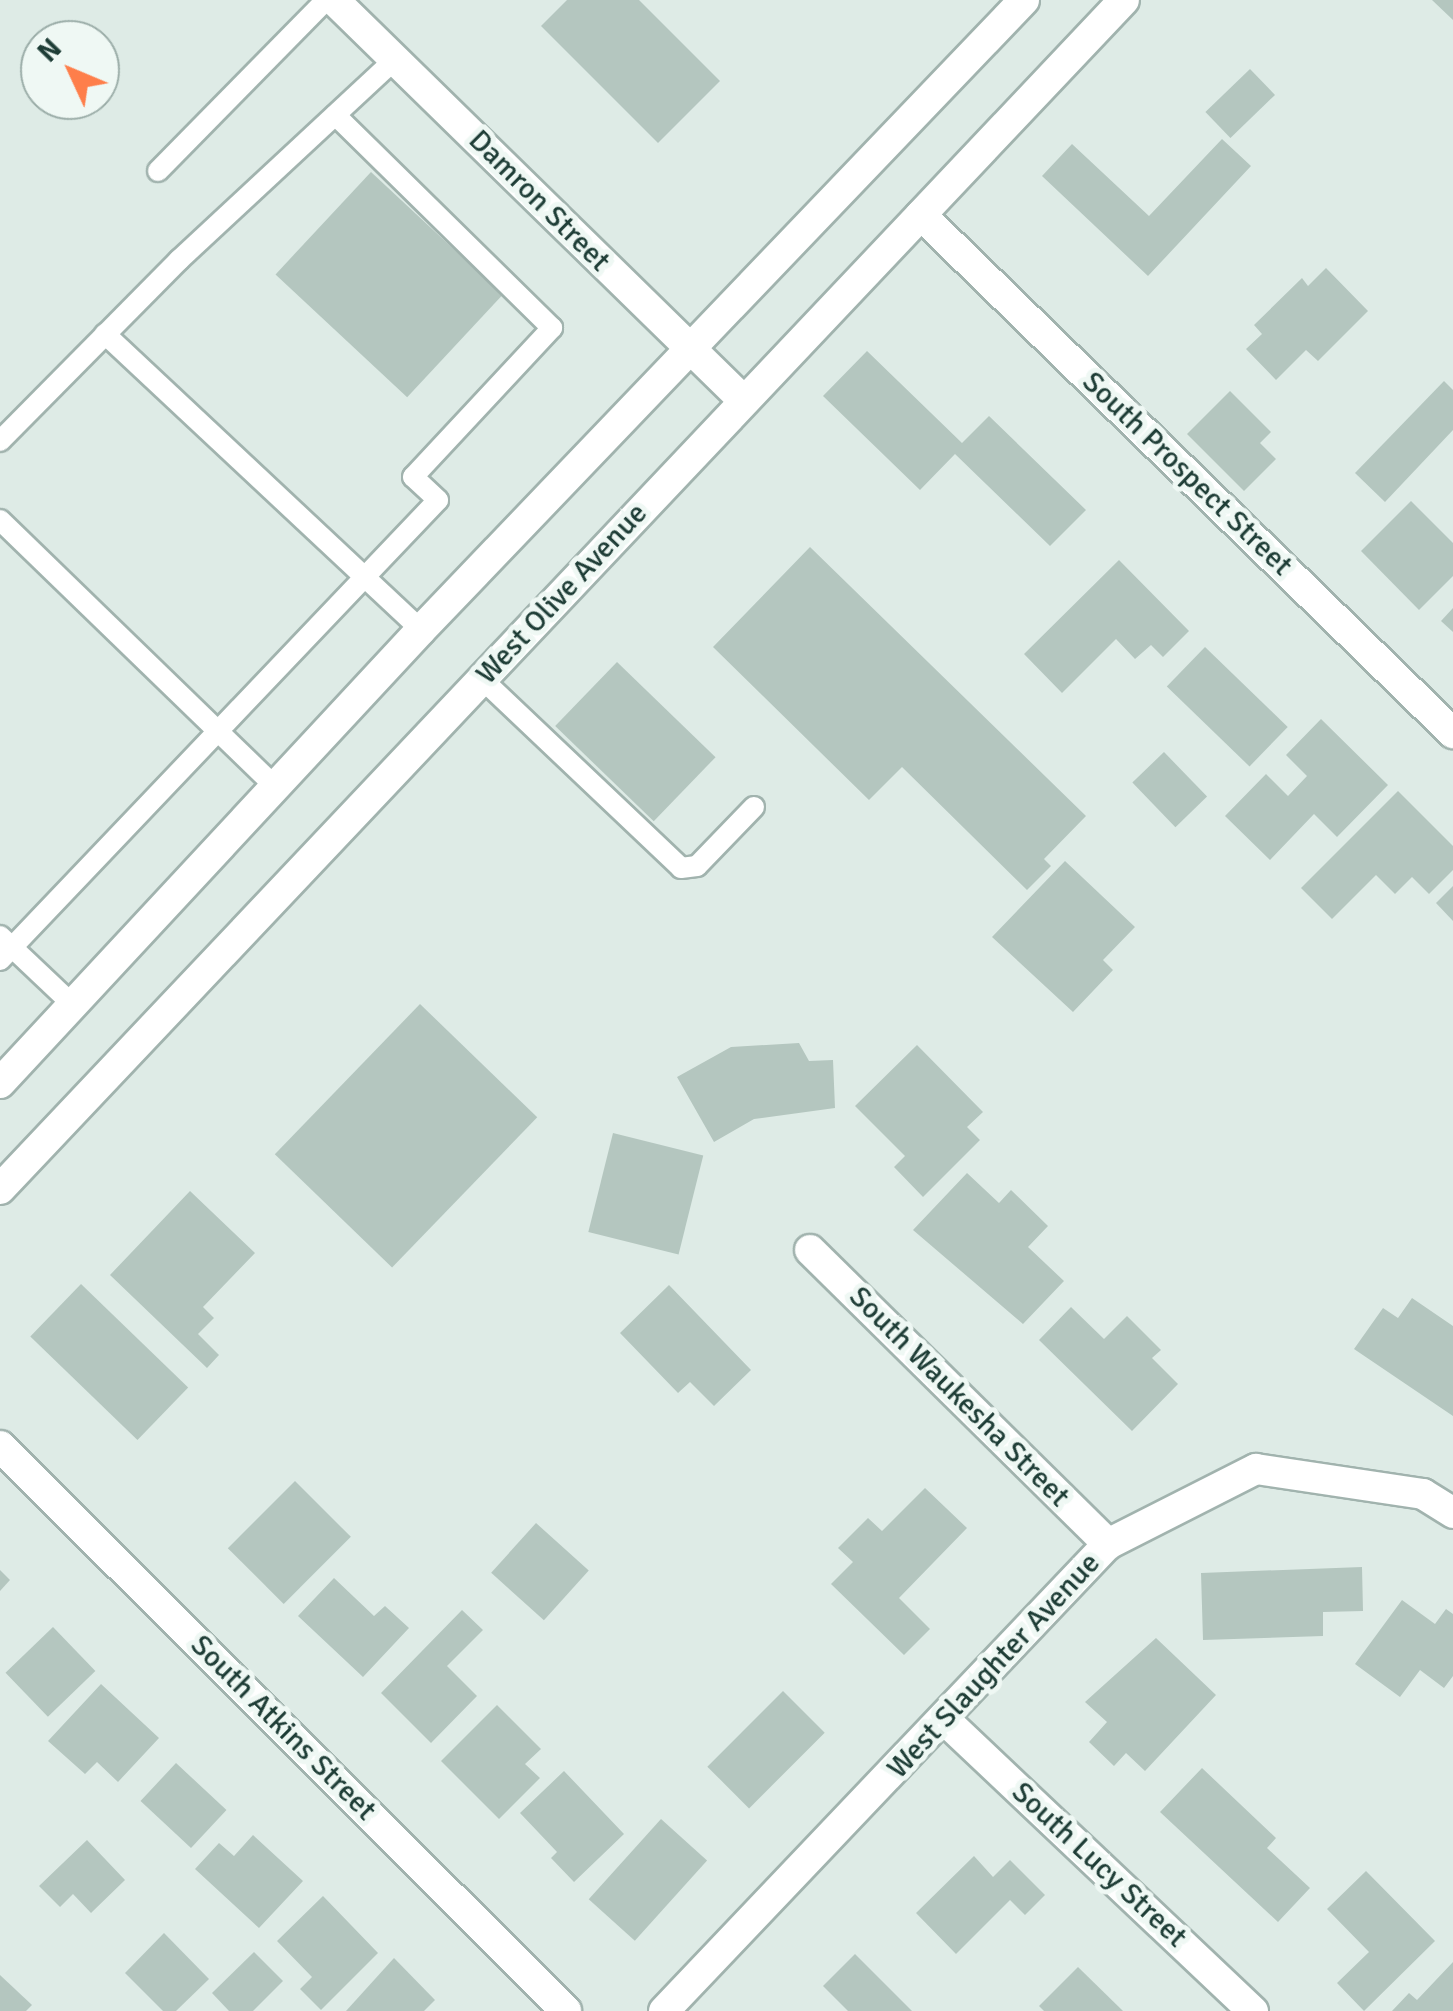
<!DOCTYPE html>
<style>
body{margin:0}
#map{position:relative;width:1453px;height:2011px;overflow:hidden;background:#deebe6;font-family:Signika,sans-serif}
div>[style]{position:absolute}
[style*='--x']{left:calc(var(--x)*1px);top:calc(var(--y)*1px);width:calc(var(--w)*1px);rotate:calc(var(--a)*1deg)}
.building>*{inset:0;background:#b4c6bf;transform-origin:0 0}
.roads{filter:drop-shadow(2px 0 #a1b3ae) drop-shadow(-2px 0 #a1b3ae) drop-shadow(0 2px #a1b3ae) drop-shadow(0 -2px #a1b3ae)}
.service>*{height:20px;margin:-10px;padding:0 10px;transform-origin:10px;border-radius:10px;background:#fff}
.minor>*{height:30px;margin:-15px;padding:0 15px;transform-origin:15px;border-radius:15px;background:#fff}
.secondary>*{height:30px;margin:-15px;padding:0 15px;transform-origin:15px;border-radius:15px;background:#fff}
span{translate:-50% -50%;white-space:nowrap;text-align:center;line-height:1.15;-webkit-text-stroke:10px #eff8f4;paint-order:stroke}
.street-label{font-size:30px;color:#1e3d36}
.north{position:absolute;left:20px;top:20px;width:100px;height:100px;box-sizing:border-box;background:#eff8f4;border:2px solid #9bada8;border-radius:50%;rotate:314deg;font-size:28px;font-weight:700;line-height:40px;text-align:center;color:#1e3d36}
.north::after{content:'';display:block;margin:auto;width:35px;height:45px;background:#fe7e4a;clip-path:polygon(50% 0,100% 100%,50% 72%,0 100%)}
</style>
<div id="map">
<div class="building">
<i style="clip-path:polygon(567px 0,639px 0,720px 81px,658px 143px,541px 26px)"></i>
<i style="clip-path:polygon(1432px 0,1453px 0,1453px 20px)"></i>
<i style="left:1250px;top:69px;width:36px;height:62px;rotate:46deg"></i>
<i style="clip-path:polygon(1222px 139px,1251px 166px,1148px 276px,1042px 176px,1072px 144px,1149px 216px)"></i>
<i style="left:371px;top:172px;width:180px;height:140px;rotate:43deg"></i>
<i style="clip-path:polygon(1326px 268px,1368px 311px,1318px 361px,1306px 350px,1276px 380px,1246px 349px,1262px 334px,1254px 325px,1302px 278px,1308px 286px)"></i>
<i style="clip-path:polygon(867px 351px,962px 443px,989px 416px,1086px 510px,1050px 546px,955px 454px,920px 490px,823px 396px)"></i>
<i style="clip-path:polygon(1444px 381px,1453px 390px,1453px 430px,1385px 502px,1355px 473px)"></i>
<i style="clip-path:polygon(1230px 391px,1271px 432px,1260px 443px,1276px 459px,1244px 491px,1187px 434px)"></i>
<i style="clip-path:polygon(1411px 501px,1453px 543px,1453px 576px,1419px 610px,1361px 551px)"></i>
<i style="clip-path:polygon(810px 547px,1086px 816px,1044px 859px,1051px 866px,1027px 890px,902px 767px,869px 800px,713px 647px)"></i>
<i style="clip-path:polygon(1119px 560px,1189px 631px,1163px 657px,1151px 645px,1135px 659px,1116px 639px,1062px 693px,1024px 654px)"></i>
<i style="clip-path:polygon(1453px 608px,1453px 632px,1441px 621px)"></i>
<i style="left:1205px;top:647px;width:115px;height:55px;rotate:44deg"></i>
<i style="left:617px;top:662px;width:137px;height:89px;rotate:44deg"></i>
<i style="clip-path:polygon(1321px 719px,1388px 785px,1337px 837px,1314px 814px,1270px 860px,1225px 816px,1266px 774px,1288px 796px,1307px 776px,1286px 755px)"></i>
<i style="left:1164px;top:752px;width:62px;height:44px;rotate:46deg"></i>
<i style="clip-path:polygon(1398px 791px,1453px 846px,1453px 870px,1429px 894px,1412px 877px,1395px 894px,1376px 875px,1332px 919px,1301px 888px)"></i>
<i style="clip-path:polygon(1065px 861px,1135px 927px,1103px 960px,1113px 970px,1073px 1012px,992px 937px)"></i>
<i style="clip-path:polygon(1453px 886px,1453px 921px,1436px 903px)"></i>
<i style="left:420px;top:1004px;width:163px;height:209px;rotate:44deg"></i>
<i style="clip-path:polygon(799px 1043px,809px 1061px,833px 1060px,835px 1108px,754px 1119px,714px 1142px,677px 1077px,731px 1047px)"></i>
<i style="clip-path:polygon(917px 1045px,983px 1112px,967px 1127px,980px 1140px,923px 1197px,894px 1167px,905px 1156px,855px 1106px)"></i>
<i style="left:613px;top:1133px;width:93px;height:102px;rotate:14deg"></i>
<i style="clip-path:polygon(967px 1173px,999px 1203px,1011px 1190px,1048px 1226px,1028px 1247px,1064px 1281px,1023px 1324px,913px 1230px)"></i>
<i style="clip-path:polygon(190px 1191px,255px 1253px,203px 1307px,214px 1318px,198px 1334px,219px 1355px,207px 1368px,110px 1275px)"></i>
<i style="left:81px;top:1284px;width:149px;height:73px;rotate:44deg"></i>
<i style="clip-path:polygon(669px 1285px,751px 1370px,714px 1406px,690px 1382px,678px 1393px,620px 1333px)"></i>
<i style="clip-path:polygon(1412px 1298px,1453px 1326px,1453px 1416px,1354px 1349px,1383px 1308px,1398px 1318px)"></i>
<i style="clip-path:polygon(1071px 1307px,1104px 1339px,1127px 1316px,1161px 1350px,1152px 1358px,1178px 1384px,1132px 1431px,1039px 1340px)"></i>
<i style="left:295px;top:1481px;width:79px;height:95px;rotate:45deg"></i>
<i style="clip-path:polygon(925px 1488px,967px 1528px,899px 1598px,930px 1629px,904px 1655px,831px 1584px,853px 1562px,838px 1548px,868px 1518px,882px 1531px)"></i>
<i style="left:536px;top:1523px;width:71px;height:67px;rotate:42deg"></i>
<i style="clip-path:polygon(1362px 1567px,1363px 1611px,1323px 1612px,1323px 1636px,1203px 1640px,1201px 1573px)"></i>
<i style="clip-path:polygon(0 1570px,10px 1580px,0 1591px)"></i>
<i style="clip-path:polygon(334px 1578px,374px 1616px,385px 1606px,409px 1628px,363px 1677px,298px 1616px)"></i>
<i style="clip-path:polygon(1402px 1600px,1435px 1624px,1446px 1609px,1453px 1614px,1453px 1676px,1444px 1688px,1420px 1670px,1400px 1697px,1355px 1664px)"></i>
<i style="clip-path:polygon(462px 1610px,483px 1630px,447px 1666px,477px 1696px,431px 1743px,381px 1693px)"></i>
<i style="left:53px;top:1627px;width:61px;height:66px;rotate:46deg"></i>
<i style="clip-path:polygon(1156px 1638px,1216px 1695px,1145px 1771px,1126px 1753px,1114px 1766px,1089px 1742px,1107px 1722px,1085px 1702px)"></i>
<i style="clip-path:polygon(101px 1684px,159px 1738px,118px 1782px,97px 1762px,85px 1774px,48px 1741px)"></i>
<i style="left:783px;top:1691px;width:59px;height:107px;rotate:45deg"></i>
<i style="clip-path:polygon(497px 1705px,541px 1749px,525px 1764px,540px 1778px,499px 1819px,441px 1761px)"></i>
<i style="left:176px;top:1763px;width:69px;height:52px;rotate:43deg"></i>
<i style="clip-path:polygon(1202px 1768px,1276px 1838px,1267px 1848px,1310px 1888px,1278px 1922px,1160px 1812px)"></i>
<i style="clip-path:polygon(564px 1771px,624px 1834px,574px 1882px,551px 1858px,557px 1852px,520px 1813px)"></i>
<i style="left:661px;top:1819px;width:62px;height:108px;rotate:42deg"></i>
<i style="clip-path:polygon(253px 1835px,303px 1881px,259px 1928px,195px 1869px,219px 1843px,234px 1856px)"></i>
<i style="clip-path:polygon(87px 1840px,125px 1880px,91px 1913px,73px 1894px,60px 1907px,39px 1886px)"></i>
<i style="clip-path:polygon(974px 1856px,993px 1877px,1010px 1860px,1045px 1895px,1025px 1915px,1010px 1900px,956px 1954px,916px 1913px)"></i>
<i style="clip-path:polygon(1366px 1871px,1435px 1941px,1364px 2011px,1337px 1983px,1369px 1952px,1327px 1909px)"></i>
<i style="clip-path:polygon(323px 1896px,378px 1953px,321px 2010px,300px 1989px,312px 1977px,277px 1941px)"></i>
<i style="clip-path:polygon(164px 1933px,209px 1979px,176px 2011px,163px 2011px,125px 1973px)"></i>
<i style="clip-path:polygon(254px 1952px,283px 1981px,253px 2011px,229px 2011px,212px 1993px)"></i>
<i style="clip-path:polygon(855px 1954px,912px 2011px,848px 2011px,823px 1986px)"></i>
<i style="clip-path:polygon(394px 1958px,435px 2000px,424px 2011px,346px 2011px)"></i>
<i style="clip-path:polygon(1453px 1962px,1453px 2011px,1392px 2011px,1409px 1993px,1417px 2000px)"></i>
<i style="clip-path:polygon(1078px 1967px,1123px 2011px,1044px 2011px,1039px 2006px)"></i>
<i style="clip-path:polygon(0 1975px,32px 2005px,26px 2011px,0 2011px)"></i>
</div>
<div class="roads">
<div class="service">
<i style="--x:158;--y:171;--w:240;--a:-45.5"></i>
<i style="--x:105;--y:334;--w:433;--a:43.1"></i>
<i style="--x:0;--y:441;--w:255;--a:-45.3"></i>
<i style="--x:179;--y:260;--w:295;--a:-42.9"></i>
<i style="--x:0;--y:520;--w:384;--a:44.1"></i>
<i style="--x:482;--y:679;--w:274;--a:43.5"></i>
<i style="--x:681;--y:868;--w:16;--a:-7"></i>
<i style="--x:697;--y:866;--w:82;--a:-46"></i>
<i style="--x:0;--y:936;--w:100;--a:43.4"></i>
<i style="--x:0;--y:960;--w:635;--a:-46.4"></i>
<i style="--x:438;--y:500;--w:34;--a:-137"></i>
<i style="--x:413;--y:477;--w:204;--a:-47"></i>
<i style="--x:552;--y:328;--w:304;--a:-135.5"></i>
</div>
<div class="minor">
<i style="--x:334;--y:0;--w:573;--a:44.36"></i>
<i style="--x:921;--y:215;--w:743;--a:44.24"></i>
<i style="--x:810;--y:1250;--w:419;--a:44.6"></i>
<i style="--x:0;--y:1446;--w:800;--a:44.95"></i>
<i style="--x:945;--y:1720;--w:424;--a:43.4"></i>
<i style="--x:664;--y:2011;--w:644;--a:-46.45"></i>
<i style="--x:1108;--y:1544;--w:166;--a:-26.9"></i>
<i style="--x:1256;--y:1469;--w:169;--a:8.5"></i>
<i style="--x:1423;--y:1494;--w:36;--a:32"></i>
</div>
<div class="secondary">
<i style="--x:0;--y:1083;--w:618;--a:-47.1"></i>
<i style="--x:421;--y:630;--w:872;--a:-46.25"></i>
<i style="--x:0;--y:1189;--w:1636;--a:-46.61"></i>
</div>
</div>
<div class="street-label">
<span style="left:539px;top:201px;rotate:45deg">Damron Street</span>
<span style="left:1187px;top:474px;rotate:44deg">South Prospect Street</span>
<span style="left:562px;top:594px;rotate:-47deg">West Olive Avenue</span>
<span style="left:959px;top:1397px;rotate:45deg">South Waukesha Street</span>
<span style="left:994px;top:1666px;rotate:-47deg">West Slaughter Avenue</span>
<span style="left:283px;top:1728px;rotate:45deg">South Atkins Street</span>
<span style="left:1099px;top:1865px;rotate:43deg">South Lucy Street</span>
</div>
<div class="north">N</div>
</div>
